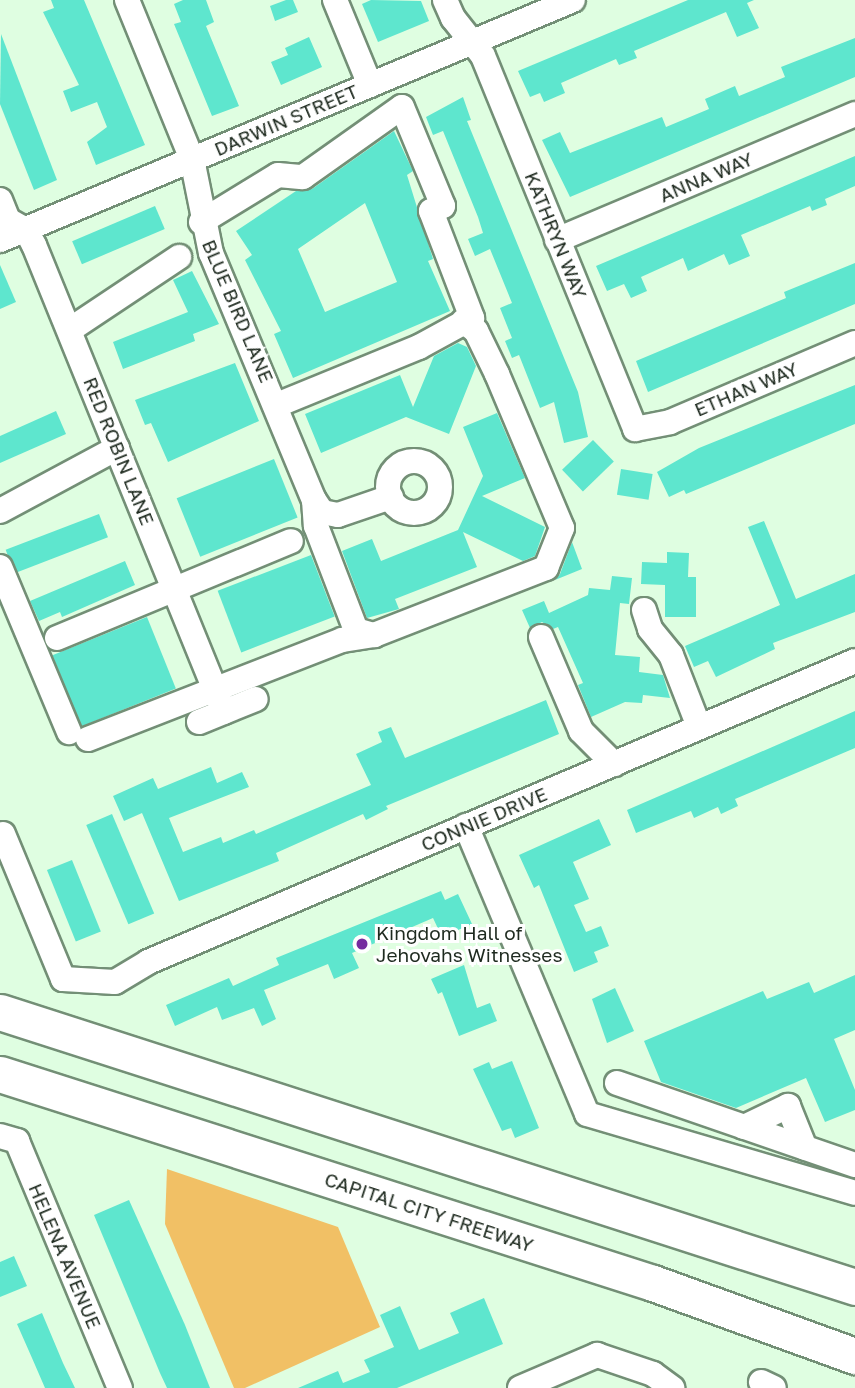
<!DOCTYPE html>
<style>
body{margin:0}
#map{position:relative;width:855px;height:1388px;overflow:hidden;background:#dffee1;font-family:"Golos Text",sans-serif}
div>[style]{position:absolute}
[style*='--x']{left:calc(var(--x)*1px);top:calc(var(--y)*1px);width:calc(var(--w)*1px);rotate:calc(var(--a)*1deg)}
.green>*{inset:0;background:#f1c065}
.building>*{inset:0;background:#5ee6ce;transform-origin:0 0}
.roads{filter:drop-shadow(2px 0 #738f76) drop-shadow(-2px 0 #738f76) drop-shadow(0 2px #738f76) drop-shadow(0 -2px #738f76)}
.minor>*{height:24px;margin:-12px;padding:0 12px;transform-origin:12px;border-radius:12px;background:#fff}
.minor>.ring{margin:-12px;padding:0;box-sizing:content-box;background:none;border:24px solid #fff;border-radius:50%}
.highway>*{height:35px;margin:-17.5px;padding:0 17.5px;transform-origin:17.5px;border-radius:17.5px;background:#fff}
.dots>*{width:19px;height:19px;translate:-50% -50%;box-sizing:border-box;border:4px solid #fff;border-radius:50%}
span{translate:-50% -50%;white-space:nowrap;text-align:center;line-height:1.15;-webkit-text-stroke:6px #fff;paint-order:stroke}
.street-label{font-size:19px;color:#1e2a1f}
.poi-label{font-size:19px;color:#1e2a1f}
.left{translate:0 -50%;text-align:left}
</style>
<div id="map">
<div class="green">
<i style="clip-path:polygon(167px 1169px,338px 1227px,380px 1327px,245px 1388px,234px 1388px,165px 1224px)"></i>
</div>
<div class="building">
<i style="clip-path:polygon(51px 0,84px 0,145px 145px,96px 165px,87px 142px,107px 127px,97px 102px,71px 112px,63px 91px,79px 85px,43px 12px,54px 8px)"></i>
<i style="clip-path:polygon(183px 0,206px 0,214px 22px,206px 26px,239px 106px,212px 116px,174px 24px,181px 22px,174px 4px)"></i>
<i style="clip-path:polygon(286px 0,293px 0,298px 12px,275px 21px,270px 6px)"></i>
<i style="clip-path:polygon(371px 0,421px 1px,429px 21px,378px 42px,362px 4px)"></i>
<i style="clip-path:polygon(688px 0,754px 0,747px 3px,759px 28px,737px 37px,726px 12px,634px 51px,637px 58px,619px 65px,616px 59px,561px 83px,565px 93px,544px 102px,540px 93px,530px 97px,518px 71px)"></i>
<i style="clip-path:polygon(1px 34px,57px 180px,34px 190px,0 104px)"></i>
<i style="clip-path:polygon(309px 37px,322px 67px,281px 85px,271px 62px,288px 55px,285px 48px)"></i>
<i style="clip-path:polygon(855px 38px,855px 77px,570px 197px,542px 140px,560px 132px,570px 153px,662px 117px,666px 127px,709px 109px,705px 99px,735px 86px,739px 96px,785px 77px,781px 67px)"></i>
<i style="clip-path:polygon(463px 97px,471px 120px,467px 121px,578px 392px,588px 437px,564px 443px,554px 402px,540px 408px,519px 355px,512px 358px,505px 341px,512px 338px,500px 308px,512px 303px,490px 249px,475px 256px,468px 239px,483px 233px,478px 217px,443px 131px,433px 135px,426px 117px)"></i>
<i style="clip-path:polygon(evenodd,394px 131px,413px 171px,407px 175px,433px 259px,428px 261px,450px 311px,293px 378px,274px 334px,281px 331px,245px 260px,252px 255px,236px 231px,296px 191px,312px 189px,394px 131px,365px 203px,397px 282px,325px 312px,298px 249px,365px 203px)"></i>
<i style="clip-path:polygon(855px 156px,855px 186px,825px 199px,827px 205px,812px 211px,810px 206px,741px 235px,750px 256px,729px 265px,724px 254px,688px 271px,683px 258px,641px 277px,647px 291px,631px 298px,624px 284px,607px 291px,596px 266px)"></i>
<i style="left:155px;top:206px;width:25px;height:90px;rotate:67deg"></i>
<i style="clip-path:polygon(855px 263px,855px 304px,648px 392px,636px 361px,786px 298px,784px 292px)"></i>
<i style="clip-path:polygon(0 265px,16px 302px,0 309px)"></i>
<i style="clip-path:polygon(192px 271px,219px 324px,193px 334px,195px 341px,123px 369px,113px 342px,188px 312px,173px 280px)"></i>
<i style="clip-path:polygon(458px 343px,467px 347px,476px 366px,449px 434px,406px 417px,321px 453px,305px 414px,400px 375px,413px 407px,434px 356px)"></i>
<i style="clip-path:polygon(235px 363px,259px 421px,168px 462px,151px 423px,145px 425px,135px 400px)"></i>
<i style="clip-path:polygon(855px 385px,855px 424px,686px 494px,684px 490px,669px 497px,657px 472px,699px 448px)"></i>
<i style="clip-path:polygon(56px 411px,66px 434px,0 463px,0 436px)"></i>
<i style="clip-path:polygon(497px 413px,525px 478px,482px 496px,545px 527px,535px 556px,523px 561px,463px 532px,477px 567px,395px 599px,399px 609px,367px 618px,342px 551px,372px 539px,381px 561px,458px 530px,483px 476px,463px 427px)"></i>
<i style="left:593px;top:440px;width:30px;height:43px;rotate:46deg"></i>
<i style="left:274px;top:459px;width:63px;height:105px;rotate:68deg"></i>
<i style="left:621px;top:469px;width:32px;height:26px;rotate:9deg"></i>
<i style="left:99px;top:514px;width:25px;height:100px;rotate:69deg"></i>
<i style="clip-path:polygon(764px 521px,796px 599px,855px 574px,855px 612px,773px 643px,775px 649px,716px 677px,708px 661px,694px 667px,685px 646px,780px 605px,748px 527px)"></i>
<i style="clip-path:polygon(572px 542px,582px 569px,555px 580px,560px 574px)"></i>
<i style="clip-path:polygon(667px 552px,689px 553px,688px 577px,696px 577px,696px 617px,665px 617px,665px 585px,641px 584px,642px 562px,667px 563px)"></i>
<i style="left:311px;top:555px;width:66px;height:100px;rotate:69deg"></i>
<i style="clip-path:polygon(125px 561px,135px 585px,62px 617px,60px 612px,39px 621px,30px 601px)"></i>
<i style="clip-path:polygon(612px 576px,632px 578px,629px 604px,620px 603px,615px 655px,640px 657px,639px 672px,663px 675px,670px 698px,643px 695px,642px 703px,625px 702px,591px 717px,578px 685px,583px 683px,558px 627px,553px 629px,542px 622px,530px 628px,522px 610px,544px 601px,549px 613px,588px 595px,589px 588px,610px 590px)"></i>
<i style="left:147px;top:617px;width:77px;height:102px;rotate:68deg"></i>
<i style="clip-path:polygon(546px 700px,559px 734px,386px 806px,388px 809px,366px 820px,363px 814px,276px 853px,279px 861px,179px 901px,142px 813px,124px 821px,113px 796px,153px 778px,158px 789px,211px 767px,217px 783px,242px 772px,249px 787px,169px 818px,183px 852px,221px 837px,223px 843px,254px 830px,256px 834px,371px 785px,356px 754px,382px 742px,378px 732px,391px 727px,405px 758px)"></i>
<i style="clip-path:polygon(855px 711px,855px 748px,735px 799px,738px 806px,721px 814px,718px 807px,694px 818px,691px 811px,636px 833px,627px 810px)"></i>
<i style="left:112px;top:814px;width:108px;height:28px;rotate:67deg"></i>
<i style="clip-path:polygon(599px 819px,611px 845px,573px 862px,589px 899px,574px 905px,586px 932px,601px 926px,609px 946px,594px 952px,598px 962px,574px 972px,539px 885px,534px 888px,519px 855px)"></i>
<i style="left:72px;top:860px;width:77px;height:27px;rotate:68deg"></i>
<i style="clip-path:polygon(441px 891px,445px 900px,458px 894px,472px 924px,442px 937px,433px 918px,352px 953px,359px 968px,334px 979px,328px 964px,264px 990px,276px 1019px,262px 1026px,254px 1008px,222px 1020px,217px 1007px,175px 1026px,166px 1005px,229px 978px,233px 986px,279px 965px,276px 958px)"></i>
<i style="clip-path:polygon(464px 965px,477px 1008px,490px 1003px,497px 1021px,459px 1036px,442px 992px,438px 994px,431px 979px)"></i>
<i style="clip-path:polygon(855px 975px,855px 1030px,834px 1039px,855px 1090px,855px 1110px,825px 1122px,806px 1078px,736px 1108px,661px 1082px,644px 1041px,763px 991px,767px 999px,809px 982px,814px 993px)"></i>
<i style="clip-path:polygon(615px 988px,634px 1031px,607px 1043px,592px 999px)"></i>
<i style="clip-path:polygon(512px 1061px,539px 1128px,515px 1138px,511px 1128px,502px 1131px,473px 1069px,489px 1062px,492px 1069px)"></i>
<i style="clip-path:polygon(129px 1200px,185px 1325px,210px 1388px,167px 1388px,160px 1373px,94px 1215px)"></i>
<i style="clip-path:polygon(14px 1256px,27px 1286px,0 1297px,0 1262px)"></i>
<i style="clip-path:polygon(484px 1298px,503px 1344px,397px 1388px,298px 1388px,338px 1371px,343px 1383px,370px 1372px,364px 1360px,394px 1347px,380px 1315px,400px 1306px,419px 1350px,459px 1333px,450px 1313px)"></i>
<i style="clip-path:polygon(42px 1313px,63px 1363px,75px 1388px,45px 1388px,32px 1358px,17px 1324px)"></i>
</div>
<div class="roads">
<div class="minor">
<i style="--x:127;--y:0;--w:172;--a:67.8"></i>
<i style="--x:192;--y:159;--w:96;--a:78.6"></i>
<i style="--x:211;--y:253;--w:268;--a:67.4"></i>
<i style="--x:314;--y:500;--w:14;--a:56"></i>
<i style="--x:322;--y:512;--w:16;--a:11"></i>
<i style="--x:338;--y:515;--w:56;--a:-18.8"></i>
<i style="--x:335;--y:0;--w:92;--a:67.6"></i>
<i style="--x:445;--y:0;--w:20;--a:66"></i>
<i style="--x:453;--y:18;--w:48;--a:51.7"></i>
<i style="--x:483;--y:56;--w:403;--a:67.8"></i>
<i style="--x:635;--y:429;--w:36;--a:-11"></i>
<i style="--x:670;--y:422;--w:201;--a:-23.1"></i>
<i style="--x:0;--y:200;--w:22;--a:68"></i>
<i style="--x:8;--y:220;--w:21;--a:29"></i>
<i style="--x:26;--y:230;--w:17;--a:62"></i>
<i style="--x:34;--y:245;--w:504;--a:67.86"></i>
<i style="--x:201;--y:222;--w:90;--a:-31.4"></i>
<i style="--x:278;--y:175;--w:25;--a:5"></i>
<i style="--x:303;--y:177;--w:121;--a:-35.3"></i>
<i style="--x:402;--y:107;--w:107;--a:67.5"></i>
<i style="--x:443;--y:206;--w:13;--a:157"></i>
<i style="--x:431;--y:211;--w:115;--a:69"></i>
<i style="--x:472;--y:318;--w:60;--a:151.3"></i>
<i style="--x:419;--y:347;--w:153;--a:157.8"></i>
<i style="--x:0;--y:240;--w:621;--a:-22.73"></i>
<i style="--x:557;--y:240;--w:324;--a:-22.9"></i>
<i style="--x:71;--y:329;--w:130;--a:-33.7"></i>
<i class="ring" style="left:388px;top:461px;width:28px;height:28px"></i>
<i style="--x:314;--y:500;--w:26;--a:86"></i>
<i style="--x:316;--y:526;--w:111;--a:69"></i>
<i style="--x:356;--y:630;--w:19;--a:16"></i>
<i style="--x:374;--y:635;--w:185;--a:-21.3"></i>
<i style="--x:546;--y:568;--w:43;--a:-68.2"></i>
<i style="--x:562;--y:528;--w:167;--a:-112.9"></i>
<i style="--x:497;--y:374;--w:48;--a:-116"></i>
<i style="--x:476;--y:331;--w:16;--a:-142"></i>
<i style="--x:0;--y:511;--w:133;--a:-28.3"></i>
<i style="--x:0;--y:567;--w:179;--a:67.3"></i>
<i style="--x:644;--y:610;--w:20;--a:72"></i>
<i style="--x:650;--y:629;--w:33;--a:51"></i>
<i style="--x:671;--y:655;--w:77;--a:68.7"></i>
<i style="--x:541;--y:637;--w:102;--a:66.9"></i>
<i style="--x:581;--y:731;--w:47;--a:45"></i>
<i style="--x:57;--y:638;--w:253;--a:-22.5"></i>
<i style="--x:199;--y:722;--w:61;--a:-22"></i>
<i style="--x:88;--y:739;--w:273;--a:-21.3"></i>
<i style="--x:342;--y:640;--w:32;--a:-9"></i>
<i style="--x:466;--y:826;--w:312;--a:67.2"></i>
<i style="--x:587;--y:1114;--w:279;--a:16.4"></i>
<i style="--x:3;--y:834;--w:157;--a:67.5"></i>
<i style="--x:63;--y:979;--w:52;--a:3.3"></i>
<i style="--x:115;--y:982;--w:39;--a:-31"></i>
<i style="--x:148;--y:962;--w:768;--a:-23.06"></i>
<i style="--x:617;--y:1083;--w:252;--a:19"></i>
<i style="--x:744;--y:1127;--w:49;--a:-25.5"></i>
<i style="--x:788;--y:1106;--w:45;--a:68"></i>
<i style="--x:0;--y:1136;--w:18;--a:16"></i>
<i style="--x:17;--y:1141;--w:268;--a:67.4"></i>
<i style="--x:761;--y:1382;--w:14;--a:25"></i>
<i style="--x:520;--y:1388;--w:84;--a:-23.2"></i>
<i style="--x:597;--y:1355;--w:59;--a:18.7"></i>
<i style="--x:653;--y:1374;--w:24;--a:36"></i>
</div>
<div class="highway">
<i style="--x:0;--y:1012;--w:898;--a:17.83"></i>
<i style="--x:0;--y:1074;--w:686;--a:17.75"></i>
<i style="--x:653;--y:1283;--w:215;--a:19.9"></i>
</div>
</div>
<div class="dots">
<i style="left:362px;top:944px;background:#762c9f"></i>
</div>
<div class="street-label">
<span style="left:286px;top:120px;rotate:-23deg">DARWIN STREET</span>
<span style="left:706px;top:177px;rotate:-23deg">ANNA WAY</span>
<span style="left:556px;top:235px;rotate:68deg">KATHRYN WAY</span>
<span style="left:238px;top:311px;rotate:67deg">BLUE BIRD LANE</span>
<span style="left:746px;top:389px;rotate:-23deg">ETHAN WAY</span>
<span style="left:119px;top:451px;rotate:68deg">RED ROBIN LANE</span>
<span style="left:484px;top:819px;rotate:-23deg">CONNIE DRIVE</span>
<span style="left:429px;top:1212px;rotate:18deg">CAPITAL CITY FREEWAY</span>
<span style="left:65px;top:1256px;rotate:67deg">HELENA AVENUE</span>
</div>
<div class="poi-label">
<span class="left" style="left:376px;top:944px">Kingdom Hall of<br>Jehovahs Witnesses</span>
</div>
</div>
